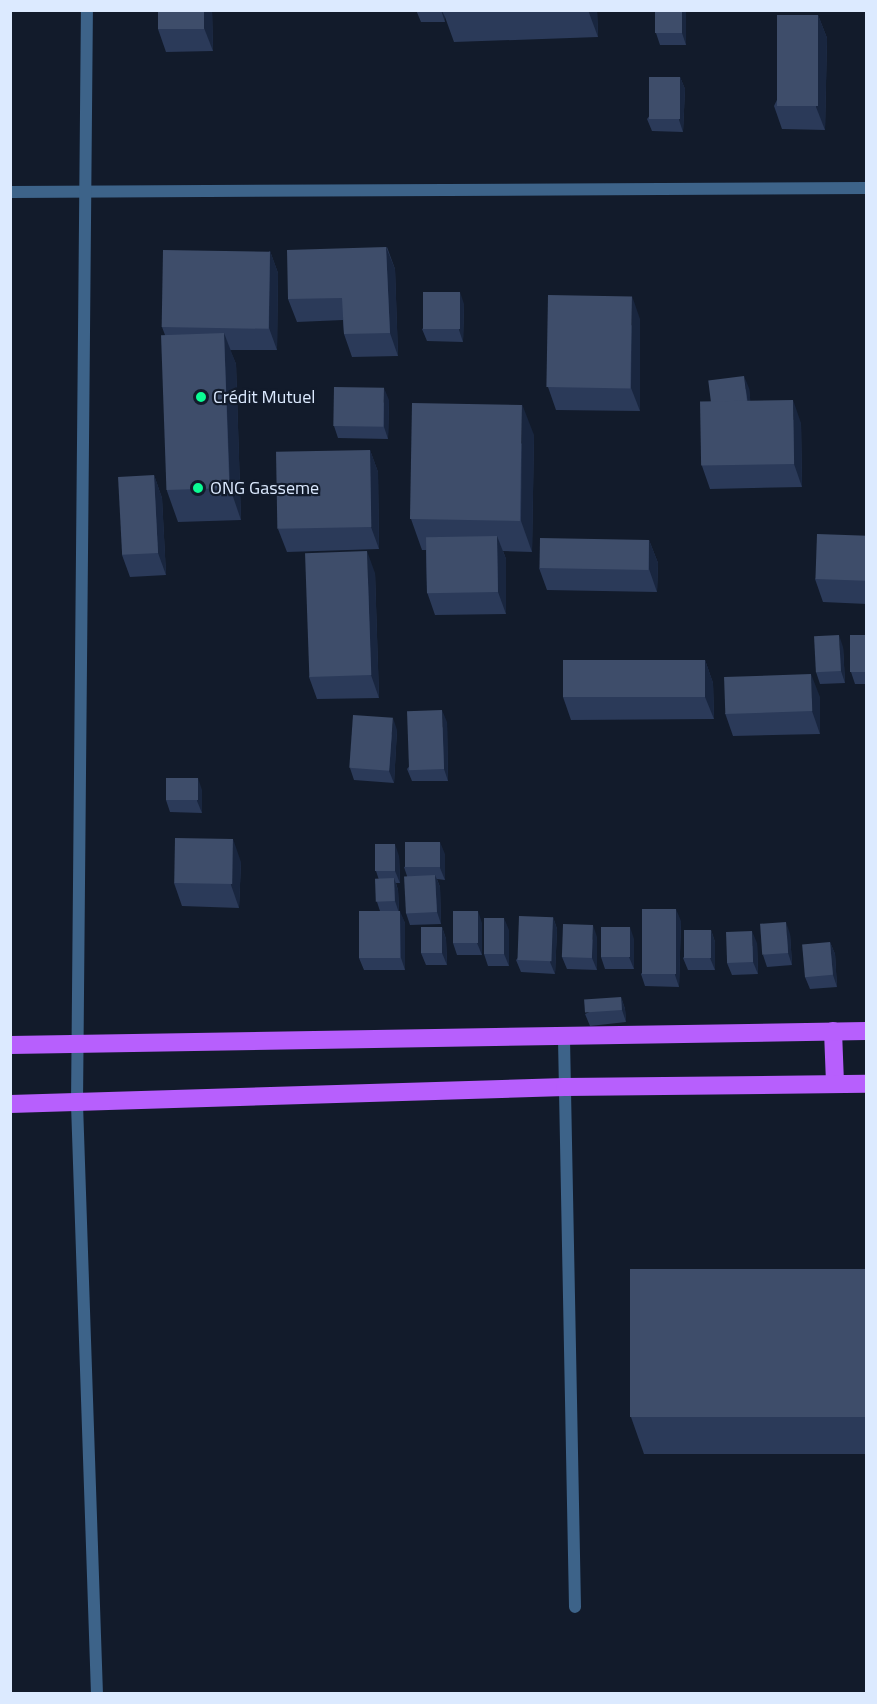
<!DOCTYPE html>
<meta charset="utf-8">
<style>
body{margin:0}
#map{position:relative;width:877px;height:1704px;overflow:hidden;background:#121b2b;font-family:"Titillium Web",sans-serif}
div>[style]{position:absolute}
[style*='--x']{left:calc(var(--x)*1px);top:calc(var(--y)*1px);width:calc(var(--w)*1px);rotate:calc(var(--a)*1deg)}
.service>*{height:12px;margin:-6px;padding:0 6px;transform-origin:6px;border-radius:6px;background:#3d6389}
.minor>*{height:12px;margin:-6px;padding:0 6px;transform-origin:6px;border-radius:6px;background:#3d6389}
.tertiary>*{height:12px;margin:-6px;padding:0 6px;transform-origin:6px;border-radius:6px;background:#3d6389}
.trunk>*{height:18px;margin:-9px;padding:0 9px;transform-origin:9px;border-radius:9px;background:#b75ffd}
.wall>*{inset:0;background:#2b3a59}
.shaded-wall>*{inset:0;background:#19263f}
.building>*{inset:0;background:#3e4d6a;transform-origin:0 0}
.dots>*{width:16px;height:16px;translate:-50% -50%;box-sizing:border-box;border:3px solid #121b2b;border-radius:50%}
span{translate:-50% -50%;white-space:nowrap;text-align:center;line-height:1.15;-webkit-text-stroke:4.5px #121b2b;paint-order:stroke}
.poi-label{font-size:18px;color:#dceaff}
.left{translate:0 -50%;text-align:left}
.frame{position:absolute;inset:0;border:12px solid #dceaff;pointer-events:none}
</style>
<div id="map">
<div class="service">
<i style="--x:564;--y:1039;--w:568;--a:88.89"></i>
</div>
<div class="minor">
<i style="--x:10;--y:192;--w:856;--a:-0.27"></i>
<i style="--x:77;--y:1104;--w:590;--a:88.06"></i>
</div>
<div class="tertiary">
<i style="--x:77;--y:1104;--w:1094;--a:-89.48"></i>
</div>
<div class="trunk">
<i style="--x:833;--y:1031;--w:53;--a:87.8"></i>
<i style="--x:10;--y:1045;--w:856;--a:-0.94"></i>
<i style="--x:10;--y:1104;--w:555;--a:-1.75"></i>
<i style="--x:565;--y:1087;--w:301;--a:-0.6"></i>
</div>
<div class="wall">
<i style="clip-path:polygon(158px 10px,212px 10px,213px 51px,166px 52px,158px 29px)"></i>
<i style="clip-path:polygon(416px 10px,597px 10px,598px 37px,454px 42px,445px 17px,445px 22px,421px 22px)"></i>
<i style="clip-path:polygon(686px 10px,686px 45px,660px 45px,656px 33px)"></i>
<i style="clip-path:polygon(818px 15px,827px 38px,825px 130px,782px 129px,774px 106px)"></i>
<i style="clip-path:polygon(680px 77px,685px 89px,683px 132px,652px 131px,647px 119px)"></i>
<i style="clip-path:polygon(387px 247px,395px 269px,398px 356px,352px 357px,344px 334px,343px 320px,297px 322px,288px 299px)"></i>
<i style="clip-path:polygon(270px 251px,278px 273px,277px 350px,230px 350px,236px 364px,241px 520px,178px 522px,167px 491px,165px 335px,162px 327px)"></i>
<i style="clip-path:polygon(464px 304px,463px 342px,427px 341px,422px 329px)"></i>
<i style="clip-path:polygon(640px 319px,640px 411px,556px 410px,548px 387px)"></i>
<i style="clip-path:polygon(749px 388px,750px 401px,801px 423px,802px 487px,710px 489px,702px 466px,710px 402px)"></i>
<i style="clip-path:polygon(389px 400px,388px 439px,338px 438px,334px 426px)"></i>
<i style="clip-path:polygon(534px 435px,532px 552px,503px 551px,506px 559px,506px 614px,435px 615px,427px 592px,426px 550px,422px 550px,411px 519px)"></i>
<i style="clip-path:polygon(370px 450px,378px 472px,379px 549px,287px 552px,278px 529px)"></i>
<i style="clip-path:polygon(154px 475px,162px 498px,166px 575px,130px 577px,122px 555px)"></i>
<i style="clip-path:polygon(867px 536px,867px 604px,823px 602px,815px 579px)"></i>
<i style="clip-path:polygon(649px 540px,658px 563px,657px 592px,547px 590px,539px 568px)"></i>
<i style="clip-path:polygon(375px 573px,379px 698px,317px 699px,309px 677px)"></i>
<i style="clip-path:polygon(867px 635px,867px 684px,855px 684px,851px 672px)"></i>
<i style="clip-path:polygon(843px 647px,845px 683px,820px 684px,816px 672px)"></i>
<i style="clip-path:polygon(705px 660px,713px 683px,714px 719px,571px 720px,563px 697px)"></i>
<i style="clip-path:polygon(820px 697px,820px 734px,733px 736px,725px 713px)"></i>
<i style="clip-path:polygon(447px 722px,448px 781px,412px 781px,407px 769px)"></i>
<i style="clip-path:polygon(397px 730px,394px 783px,354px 780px,350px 768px)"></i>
<i style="clip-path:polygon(202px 790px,202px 813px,170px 812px,166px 800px)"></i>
<i style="clip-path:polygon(445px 854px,445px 880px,437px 879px,440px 887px,441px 924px,410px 925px,406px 913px,407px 876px,404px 867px)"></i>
<i style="clip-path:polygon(399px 856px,400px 883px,396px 883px,398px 890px,399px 911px,405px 923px,405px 970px,364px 970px,359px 958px,380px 911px,377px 902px,379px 880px,376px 871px)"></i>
<i style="clip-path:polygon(241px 862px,239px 908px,182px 906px,174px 883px)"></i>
<i style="clip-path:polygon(553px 917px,557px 929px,555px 974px,521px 972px,516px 960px)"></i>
<i style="clip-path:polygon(681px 921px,679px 987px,645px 986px,641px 974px)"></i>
<i style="clip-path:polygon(482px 923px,482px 955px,457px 955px,453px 943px)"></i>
<i style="clip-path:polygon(442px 927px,446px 939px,447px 965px,426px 965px,421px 953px)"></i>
<i style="clip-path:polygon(509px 930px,509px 966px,488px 966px,484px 954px)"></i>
<i style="clip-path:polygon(711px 930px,715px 942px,715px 970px,688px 970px,683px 958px)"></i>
<i style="clip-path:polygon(790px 934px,792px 965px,767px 967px,763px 955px)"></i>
<i style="clip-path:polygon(597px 937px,597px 970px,567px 969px,562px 957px)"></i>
<i style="clip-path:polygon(634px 939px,634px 969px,605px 969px,601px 957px)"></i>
<i style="clip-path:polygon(830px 942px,835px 954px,837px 987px,810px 989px,805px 977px)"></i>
<i style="clip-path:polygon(757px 943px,758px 974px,732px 975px,727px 963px)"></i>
<i style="clip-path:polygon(621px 997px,625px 1009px,626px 1022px,590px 1026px,585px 1014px)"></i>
<i style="clip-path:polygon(867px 1269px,867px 1454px,644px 1454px,631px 1417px)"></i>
</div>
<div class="shaded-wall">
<i style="clip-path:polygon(204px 10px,212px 10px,213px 51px,204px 28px)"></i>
<i style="clip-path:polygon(441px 10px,445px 10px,442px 11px,445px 17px,445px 22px)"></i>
<i style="clip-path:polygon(588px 10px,597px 10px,598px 37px)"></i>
<i style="clip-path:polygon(682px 10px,686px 10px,686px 45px,682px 33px)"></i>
<i style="clip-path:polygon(818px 15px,827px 38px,825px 130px,816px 107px)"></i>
<i style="clip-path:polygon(680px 77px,685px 89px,683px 132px,679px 120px)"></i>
<i style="clip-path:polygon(386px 247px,395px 269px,398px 356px,390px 333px)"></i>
<i style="clip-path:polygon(270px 251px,278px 273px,277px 350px,269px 328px)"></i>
<i style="clip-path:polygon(460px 292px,464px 304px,463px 342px,459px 330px)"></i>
<i style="clip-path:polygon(632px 296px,640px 319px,640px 411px,631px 388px)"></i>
<i style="clip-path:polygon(224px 333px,236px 364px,241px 520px,230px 488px)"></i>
<i style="clip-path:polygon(744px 376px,749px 388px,752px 416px,748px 404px)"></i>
<i style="clip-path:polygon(384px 388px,389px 400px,388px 439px,384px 427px)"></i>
<i style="clip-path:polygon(793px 400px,801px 423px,802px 487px,794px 464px)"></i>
<i style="clip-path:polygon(522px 404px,534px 435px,532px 552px,521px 521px)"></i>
<i style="clip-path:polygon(370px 450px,378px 472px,379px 549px,371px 527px)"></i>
<i style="clip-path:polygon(154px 475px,162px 498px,166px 575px,158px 553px)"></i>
<i style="clip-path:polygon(497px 536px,506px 559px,506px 614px,498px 592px)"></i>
<i style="clip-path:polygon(649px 540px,658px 563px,657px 592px,649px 569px)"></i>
<i style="clip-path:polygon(367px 551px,375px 573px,379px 698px,371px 675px)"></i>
<i style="clip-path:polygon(839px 635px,843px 647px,845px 683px,841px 671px)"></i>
<i style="clip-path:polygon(705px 660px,713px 683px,714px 719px,705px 697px)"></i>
<i style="clip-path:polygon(811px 674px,820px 697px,820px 734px,812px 711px)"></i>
<i style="clip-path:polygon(442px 710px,447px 722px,448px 781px,444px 769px)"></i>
<i style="clip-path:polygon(393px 718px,397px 730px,394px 783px,389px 771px)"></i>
<i style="clip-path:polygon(198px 778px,202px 790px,202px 813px,197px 801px)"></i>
<i style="clip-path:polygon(233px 839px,241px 862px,239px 908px,231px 885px)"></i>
<i style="clip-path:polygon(440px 842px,445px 854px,445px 880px,440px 868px)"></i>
<i style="clip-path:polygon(395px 844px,399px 856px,400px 883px,395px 871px)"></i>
<i style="clip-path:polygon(435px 875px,440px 887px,441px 924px,437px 912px)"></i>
<i style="clip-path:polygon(394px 878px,398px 890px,399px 913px,395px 901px)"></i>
<i style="clip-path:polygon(676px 909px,681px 921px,679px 987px,675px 975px)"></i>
<i style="clip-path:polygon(400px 911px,405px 923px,405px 970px,401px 958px)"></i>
<i style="clip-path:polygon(478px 911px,482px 923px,482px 955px,477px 943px)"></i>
<i style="clip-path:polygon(553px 917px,557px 929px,555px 974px,550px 962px)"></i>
<i style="clip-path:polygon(504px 918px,509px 930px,509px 966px,504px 954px)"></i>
<i style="clip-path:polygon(786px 922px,790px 934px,792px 965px,788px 953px)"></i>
<i style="clip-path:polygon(593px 925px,597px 937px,597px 970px,592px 958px)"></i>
<i style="clip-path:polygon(442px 927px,446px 939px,447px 965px,442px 953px)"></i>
<i style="clip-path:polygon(630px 927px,634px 939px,634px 969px,629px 957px)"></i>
<i style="clip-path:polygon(711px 930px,715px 942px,715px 970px,710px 958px)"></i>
<i style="clip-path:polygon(752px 931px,757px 943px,758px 974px,753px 962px)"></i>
<i style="clip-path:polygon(830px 942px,835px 954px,837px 987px,833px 975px)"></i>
<i style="clip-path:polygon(621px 997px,625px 1009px,626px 1022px,622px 1010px)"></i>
</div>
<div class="building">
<i style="left:158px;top:10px;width:46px;height:19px"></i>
<i style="left:655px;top:10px;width:27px;height:23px"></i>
<i style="left:777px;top:15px;width:41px;height:91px"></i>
<i style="left:649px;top:77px;width:31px;height:42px"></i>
<i style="clip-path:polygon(386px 247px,390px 333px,344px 334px,342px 298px,288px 299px,287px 250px)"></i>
<i style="left:163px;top:250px;width:107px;height:77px;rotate:1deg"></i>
<i style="left:423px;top:292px;width:37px;height:37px"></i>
<i style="left:548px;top:295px;width:84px;height:92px;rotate:1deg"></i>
<i style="left:224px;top:333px;width:155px;height:63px;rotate:88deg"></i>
<i style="left:744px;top:376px;width:25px;height:36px;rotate:83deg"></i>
<i style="left:334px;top:387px;width:50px;height:39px;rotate:1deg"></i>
<i style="left:793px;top:400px;width:64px;height:93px;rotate:89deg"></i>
<i style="left:412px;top:403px;width:110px;height:116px;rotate:1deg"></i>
<i style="left:370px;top:450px;width:77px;height:94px;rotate:89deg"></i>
<i style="left:154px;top:475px;width:78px;height:36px;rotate:87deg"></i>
<i style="left:817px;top:534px;width:50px;height:45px;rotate:2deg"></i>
<i style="left:497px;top:536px;width:56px;height:71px;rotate:89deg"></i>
<i style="left:540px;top:538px;width:109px;height:30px;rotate:1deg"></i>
<i style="left:367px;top:551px;width:124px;height:62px;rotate:88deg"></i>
<i style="left:839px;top:635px;width:36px;height:25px;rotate:87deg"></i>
<i style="left:850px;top:635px;width:17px;height:37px"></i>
<i style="left:705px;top:660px;width:37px;height:142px;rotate:90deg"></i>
<i style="left:811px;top:674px;width:37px;height:87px;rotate:88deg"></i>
<i style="left:442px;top:710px;width:59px;height:35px;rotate:88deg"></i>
<i style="left:353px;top:715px;width:40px;height:53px;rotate:4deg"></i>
<i style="left:166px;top:778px;width:32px;height:22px"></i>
<i style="left:175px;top:838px;width:58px;height:45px;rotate:1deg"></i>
<i style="left:405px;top:842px;width:35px;height:25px"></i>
<i style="left:375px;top:844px;width:20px;height:27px"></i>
<i style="left:435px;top:875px;width:37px;height:31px;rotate:87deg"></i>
<i style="left:394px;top:878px;width:23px;height:19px;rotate:88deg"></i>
<i style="left:642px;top:909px;width:34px;height:65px"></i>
<i style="left:359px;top:911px;width:41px;height:47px"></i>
<i style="left:453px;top:911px;width:25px;height:32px"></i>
<i style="left:519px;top:916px;width:34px;height:44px;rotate:2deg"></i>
<i style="left:484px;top:918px;width:20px;height:36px"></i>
<i style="left:786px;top:922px;width:31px;height:26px;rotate:86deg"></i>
<i style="left:593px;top:925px;width:33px;height:30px;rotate:92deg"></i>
<i style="left:421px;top:927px;width:21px;height:26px"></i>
<i style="left:601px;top:927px;width:29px;height:30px"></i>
<i style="left:684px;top:930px;width:27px;height:28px"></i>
<i style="left:752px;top:931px;width:31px;height:26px;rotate:88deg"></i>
<i style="left:830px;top:942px;width:33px;height:28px;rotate:85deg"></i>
<i style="left:621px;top:997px;width:13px;height:37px;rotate:86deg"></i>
<i style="left:630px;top:1269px;width:237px;height:148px"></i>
</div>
<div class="dots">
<i style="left:201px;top:397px;background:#0bfc94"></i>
<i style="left:198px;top:488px;background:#0bfc94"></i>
</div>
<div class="poi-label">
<span class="left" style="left:213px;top:397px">Crédit Mutuel</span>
<span class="left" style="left:210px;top:488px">ONG Gasseme</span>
</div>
<div class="frame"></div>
</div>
